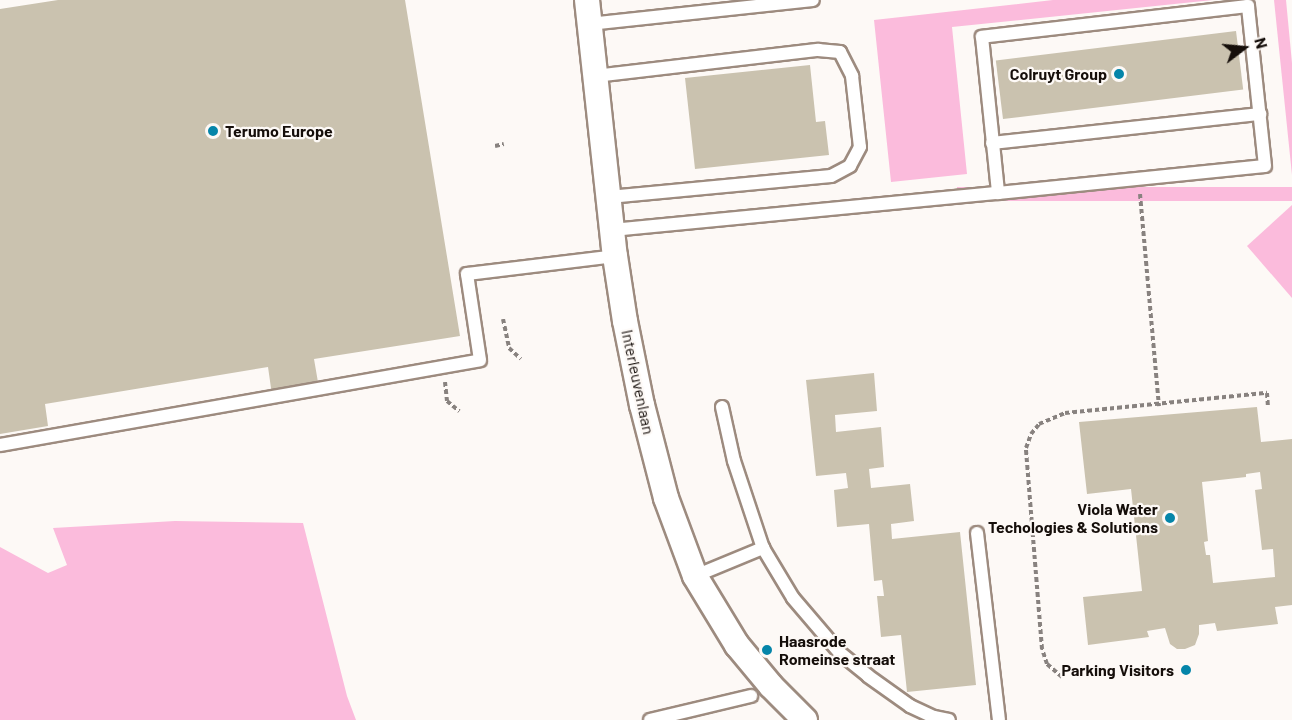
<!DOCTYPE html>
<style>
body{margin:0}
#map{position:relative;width:1292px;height:720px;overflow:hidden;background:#fdf9f6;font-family:Barlow,sans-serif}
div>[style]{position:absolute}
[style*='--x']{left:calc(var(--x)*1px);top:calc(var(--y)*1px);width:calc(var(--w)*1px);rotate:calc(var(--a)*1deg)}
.green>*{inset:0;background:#fbbbdc;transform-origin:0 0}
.building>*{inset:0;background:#cac2af;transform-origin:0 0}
.path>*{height:4px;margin-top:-2px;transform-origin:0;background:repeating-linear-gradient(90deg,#88827f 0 4.5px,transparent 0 7.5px)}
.roads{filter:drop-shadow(2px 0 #9d8b7f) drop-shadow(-2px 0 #9d8b7f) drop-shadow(0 2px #9d8b7f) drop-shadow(0 -2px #9d8b7f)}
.service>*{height:12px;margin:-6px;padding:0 6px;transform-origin:6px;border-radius:6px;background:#fff}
.minor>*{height:24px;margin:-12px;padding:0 12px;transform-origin:12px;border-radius:12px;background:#fff}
.dots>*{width:16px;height:16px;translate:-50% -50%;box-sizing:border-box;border:3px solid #fdf9f6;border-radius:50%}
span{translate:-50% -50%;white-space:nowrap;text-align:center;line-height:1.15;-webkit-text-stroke:4.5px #fdf9f6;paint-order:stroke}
.poi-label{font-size:16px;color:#150e0a;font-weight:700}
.right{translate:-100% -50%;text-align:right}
.left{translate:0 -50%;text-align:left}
.street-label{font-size:16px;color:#150e0a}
.north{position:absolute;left:1214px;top:18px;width:60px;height:60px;-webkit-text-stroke:4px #fdf9f6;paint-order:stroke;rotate:74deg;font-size:16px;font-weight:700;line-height:24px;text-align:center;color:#150e0a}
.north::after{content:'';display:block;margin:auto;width:21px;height:27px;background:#150e0a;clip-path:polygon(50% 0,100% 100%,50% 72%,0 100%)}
</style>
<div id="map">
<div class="green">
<i style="clip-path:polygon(1053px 0,1213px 0,952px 27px,967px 174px,891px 182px,874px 20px)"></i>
<i style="clip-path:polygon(1274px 0,1286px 0,1292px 63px,1292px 175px)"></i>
<i style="left:1292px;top:187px;width:14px;height:335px;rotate:90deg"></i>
<i style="clip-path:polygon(1292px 205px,1292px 298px,1247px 246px)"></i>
<i style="clip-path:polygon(175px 521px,303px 523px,347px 696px,356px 720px,0 720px,0 547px,48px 573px,67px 565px,53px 528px)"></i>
</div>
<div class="building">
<i style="clip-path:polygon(58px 0,405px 0,460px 336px,314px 359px,319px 388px,272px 395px,268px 367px,45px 404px,48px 426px,0 434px,0 9px)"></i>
<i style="left:1236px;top:31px;width:59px;height:242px;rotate:83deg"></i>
<i style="clip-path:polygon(810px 65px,816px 122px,825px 121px,829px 155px,695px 169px,685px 78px)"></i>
<i style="clip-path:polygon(874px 373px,877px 411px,835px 415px,836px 432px,881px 427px,884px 467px,869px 469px,871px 488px,910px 484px,914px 521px,891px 524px,892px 539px,960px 532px,976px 685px,907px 692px,901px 635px,881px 637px,877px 596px,884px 596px,882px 580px,874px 581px,869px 524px,837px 527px,834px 490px,848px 488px,846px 473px,816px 476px,806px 380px)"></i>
<i style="clip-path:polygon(evenodd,1257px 407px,1261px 442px,1292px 439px,1292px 605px,1275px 607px,1278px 624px,1217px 631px,1215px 623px,1199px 625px,1199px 634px,1195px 645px,1185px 649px,1177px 649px,1170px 644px,1165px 628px,1147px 631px,1149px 637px,1088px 645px,1083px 597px,1142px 591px,1131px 489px,1087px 494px,1079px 422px,1257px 407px,1260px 472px,1262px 489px,1255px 490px,1262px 550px,1273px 549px,1275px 577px,1213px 583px,1210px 555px,1206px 555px,1204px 542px,1208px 541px,1202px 482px,1246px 477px,1246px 474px,1260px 472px)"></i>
</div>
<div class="path">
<i style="--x:495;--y:146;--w:9;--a:-13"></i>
<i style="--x:1140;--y:194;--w:213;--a:84.9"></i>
<i style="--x:503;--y:319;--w:30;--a:78"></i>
<i style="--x:509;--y:348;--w:16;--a:43"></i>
<i style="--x:445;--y:382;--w:19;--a:84"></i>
<i style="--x:447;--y:401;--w:16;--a:40"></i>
<i style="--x:1062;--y:677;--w:20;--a:-139"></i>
<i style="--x:1047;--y:664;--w:16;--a:-108"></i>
<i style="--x:1042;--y:649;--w:202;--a:-94.6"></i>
<i style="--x:1026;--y:448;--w:15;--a:-70"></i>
<i style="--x:1031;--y:434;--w:13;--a:-51"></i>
<i style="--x:1039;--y:424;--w:28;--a:-23"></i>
<i style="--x:1065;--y:413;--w:203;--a:-5.7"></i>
<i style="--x:1267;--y:393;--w:14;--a:86"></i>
</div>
<div class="roads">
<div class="service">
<i style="--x:589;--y:24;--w:225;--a:-6.1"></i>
<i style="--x:595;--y:76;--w:225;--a:-6.7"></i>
<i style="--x:818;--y:50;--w:22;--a:5"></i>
<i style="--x:840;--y:52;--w:27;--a:63"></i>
<i style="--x:852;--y:76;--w:71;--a:83.6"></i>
<i style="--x:860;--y:147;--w:21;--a:118"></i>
<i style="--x:850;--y:166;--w:21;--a:152"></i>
<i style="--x:831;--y:176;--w:223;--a:174.6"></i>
<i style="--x:992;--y:143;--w:270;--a:-6.2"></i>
<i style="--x:612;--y:230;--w:388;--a:-5.5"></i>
<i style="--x:998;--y:193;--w:268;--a:-5.8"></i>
<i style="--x:1265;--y:166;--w:161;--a:-96.1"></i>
<i style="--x:1248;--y:6;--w:268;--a:173.4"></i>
<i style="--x:982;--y:37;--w:157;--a:84.1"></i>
<i style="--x:722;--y:407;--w:55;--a:77.5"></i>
<i style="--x:734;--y:461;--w:92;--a:71.6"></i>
<i style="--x:763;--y:548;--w:58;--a:59"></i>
<i style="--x:793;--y:598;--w:72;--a:49.5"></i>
<i style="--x:840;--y:653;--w:36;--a:39"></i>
<i style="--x:868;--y:676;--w:52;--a:35.5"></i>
<i style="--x:910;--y:706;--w:26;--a:25"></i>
<i style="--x:934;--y:717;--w:15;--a:11"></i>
<i style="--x:0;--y:445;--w:487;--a:-10"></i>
<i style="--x:480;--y:360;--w:87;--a:-98.6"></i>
<i style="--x:467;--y:274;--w:149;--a:-6.9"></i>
<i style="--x:977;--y:533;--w:188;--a:83.3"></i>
<i style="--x:695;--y:576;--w:74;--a:-22.4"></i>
<i style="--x:650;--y:720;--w:104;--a:-13.4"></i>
</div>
<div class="minor">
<i style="--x:587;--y:0;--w:258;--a:83.8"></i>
<i style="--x:615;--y:256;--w:66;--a:81.3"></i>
<i style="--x:625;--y:321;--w:86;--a:78.6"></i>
<i style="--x:642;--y:405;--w:96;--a:75.5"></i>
<i style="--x:666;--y:498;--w:83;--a:69.6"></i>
<i style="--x:695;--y:576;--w:81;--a:58.7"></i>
<i style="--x:737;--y:645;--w:53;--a:50.3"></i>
<i style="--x:771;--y:686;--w:48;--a:45"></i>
</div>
</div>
<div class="dots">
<i style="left:1119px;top:74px;background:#0585a9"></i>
<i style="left:213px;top:131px;background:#0585a9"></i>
<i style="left:1170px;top:518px;background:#0585a9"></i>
<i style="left:767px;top:650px;background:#0585a9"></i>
<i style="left:1186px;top:670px;background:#0585a9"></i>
</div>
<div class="poi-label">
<span class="right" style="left:1107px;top:74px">Colruyt Group</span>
<span class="left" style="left:225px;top:131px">Terumo Europe</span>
<span class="right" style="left:1158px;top:518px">Viola Water<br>Techologies &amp; Solutions</span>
<span class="left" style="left:779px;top:650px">Haasrode<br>Romeinse straat</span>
<span class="right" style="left:1174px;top:670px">Parking Visitors</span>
</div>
<div class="street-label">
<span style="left:638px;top:382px;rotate:78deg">Interleuvenlaan</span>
</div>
<div class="north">N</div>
</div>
